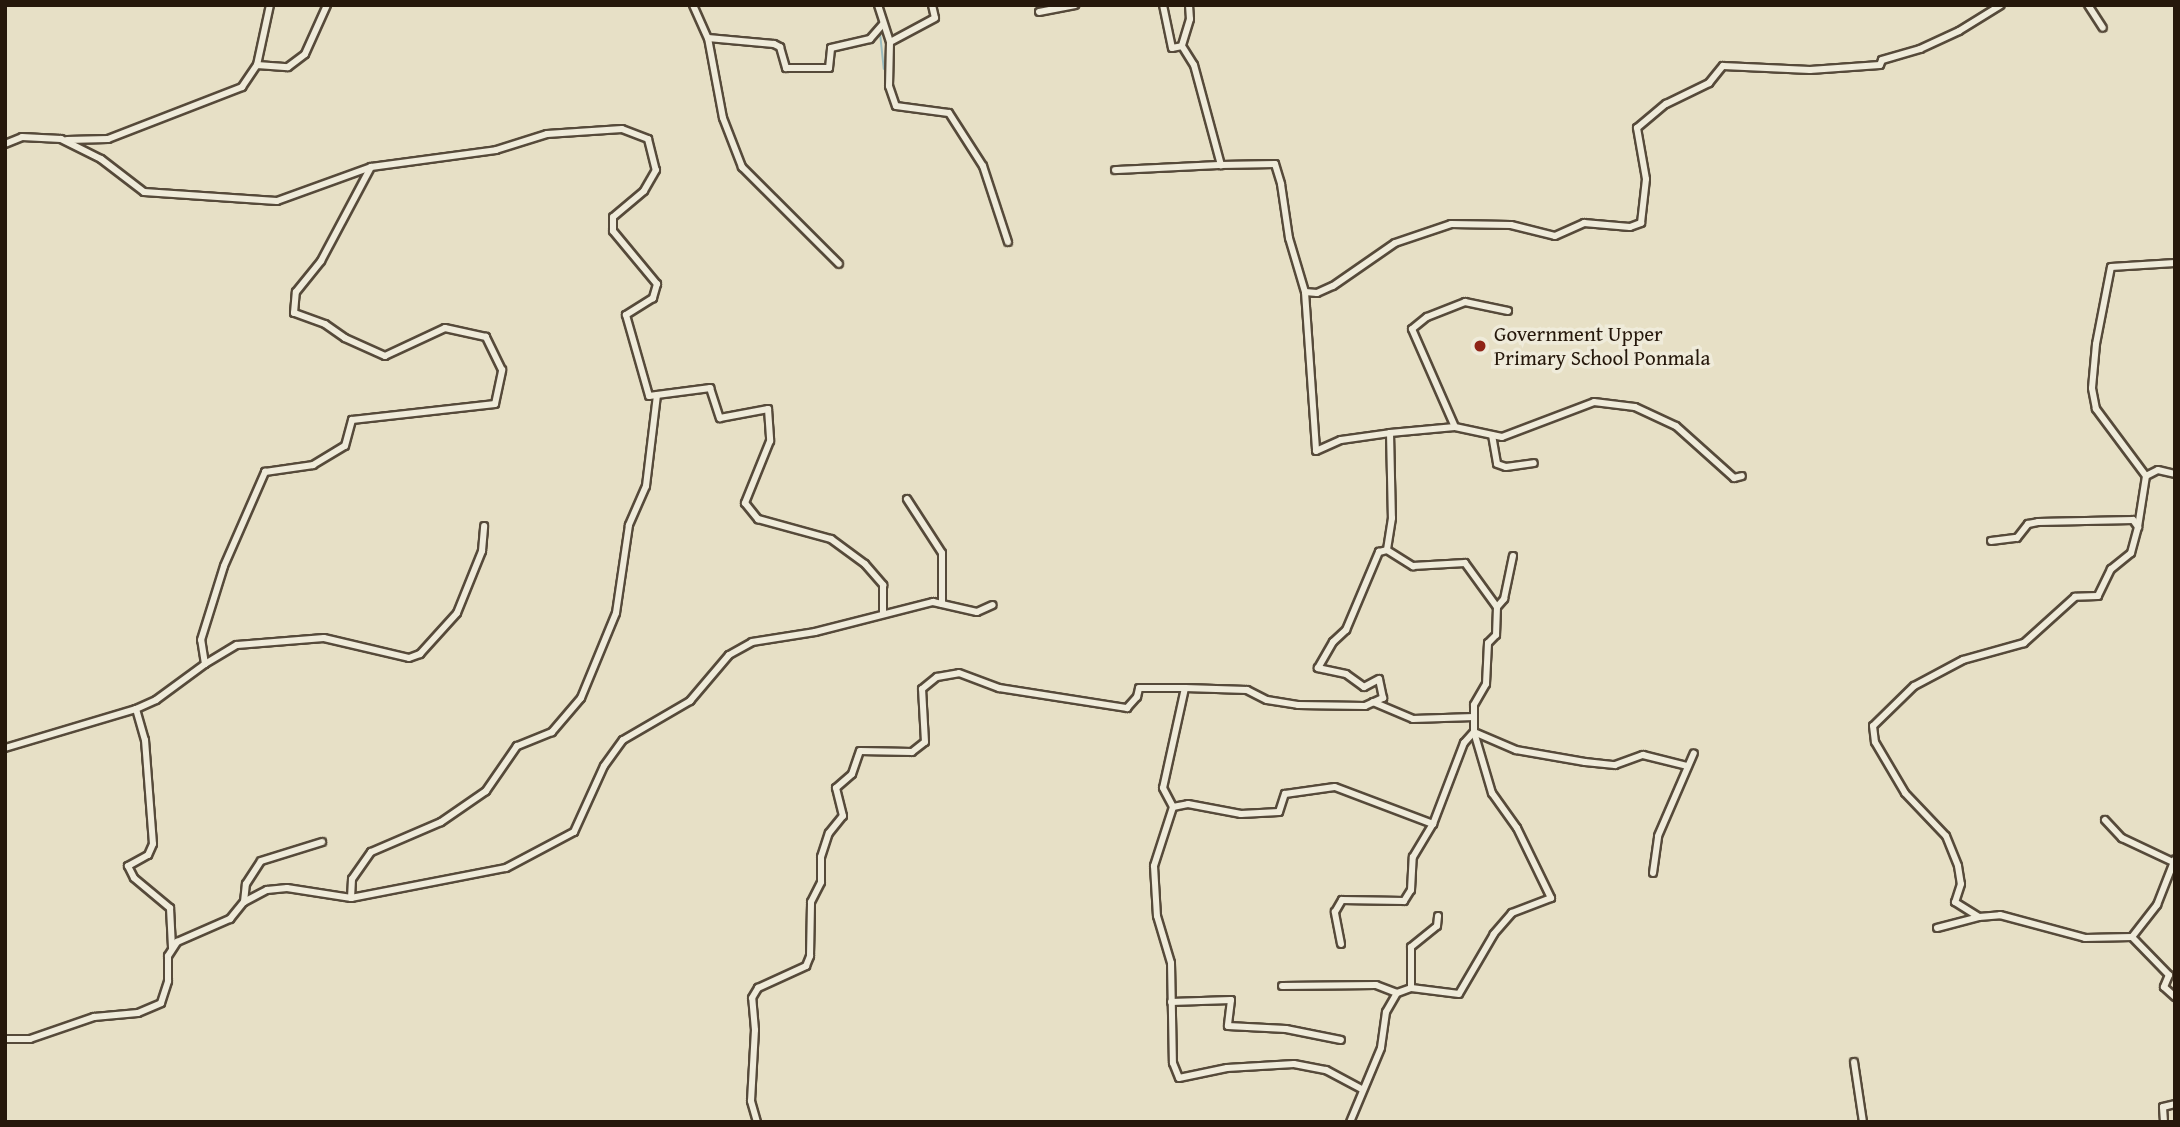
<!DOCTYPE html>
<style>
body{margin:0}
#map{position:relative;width:2180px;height:1127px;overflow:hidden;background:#e7e0c6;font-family:"Gentium Book Plus",serif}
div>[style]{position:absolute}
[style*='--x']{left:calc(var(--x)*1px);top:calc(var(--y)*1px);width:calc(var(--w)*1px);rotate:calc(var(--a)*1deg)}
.stream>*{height:2px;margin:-1px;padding:0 1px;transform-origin:1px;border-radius:1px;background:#9abbbe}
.roads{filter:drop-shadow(2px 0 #564a3a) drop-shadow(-2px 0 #564a3a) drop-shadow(0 2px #564a3a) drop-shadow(0 -2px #564a3a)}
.street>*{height:6px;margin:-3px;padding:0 3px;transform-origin:3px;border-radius:3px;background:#efebda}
.dots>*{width:19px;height:19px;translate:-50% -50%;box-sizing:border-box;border:4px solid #efebda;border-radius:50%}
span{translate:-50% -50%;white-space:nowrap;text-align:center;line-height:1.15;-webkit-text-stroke:7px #efebda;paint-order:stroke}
.poi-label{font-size:21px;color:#26180b}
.left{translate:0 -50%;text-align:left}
.frame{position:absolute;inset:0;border:7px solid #26180b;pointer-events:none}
</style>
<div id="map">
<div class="stream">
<i style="--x:880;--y:33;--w:36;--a:84"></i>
</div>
<div class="roads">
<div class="street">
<i style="--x:693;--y:5;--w:36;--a:66"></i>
<i style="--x:708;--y:38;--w:81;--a:79.4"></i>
<i style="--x:723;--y:118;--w:53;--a:68.8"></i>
<i style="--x:742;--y:167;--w:137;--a:45"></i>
<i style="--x:878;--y:5;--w:39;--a:72"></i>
<i style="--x:932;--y:5;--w:13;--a:77"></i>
<i style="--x:935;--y:18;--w:51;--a:151.9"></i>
<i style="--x:890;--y:42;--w:44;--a:91.3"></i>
<i style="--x:889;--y:86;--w:21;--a:71"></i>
<i style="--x:896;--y:106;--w:53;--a:7.5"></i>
<i style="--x:949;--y:113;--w:63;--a:57.3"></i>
<i style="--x:983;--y:166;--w:80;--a:71.8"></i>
<i style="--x:1163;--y:5;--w:44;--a:78.2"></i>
<i style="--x:1172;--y:48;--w:10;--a:-11"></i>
<i style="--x:1189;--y:5;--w:14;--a:86"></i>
<i style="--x:1190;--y:19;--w:28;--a:107"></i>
<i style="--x:1182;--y:46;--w:22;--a:58"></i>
<i style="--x:1194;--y:65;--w:104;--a:74.9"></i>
<i style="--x:1221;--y:165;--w:54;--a:-1.1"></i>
<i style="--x:1275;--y:164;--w:21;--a:73"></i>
<i style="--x:1281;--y:184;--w:55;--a:81.6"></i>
<i style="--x:1289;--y:238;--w:56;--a:73.5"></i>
<i style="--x:1305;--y:292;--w:159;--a:86"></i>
<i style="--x:1316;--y:451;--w:27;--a:-24"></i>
<i style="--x:1341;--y:440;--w:49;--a:-8.1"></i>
<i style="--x:1390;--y:433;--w:85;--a:88.7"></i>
<i style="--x:1392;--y:518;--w:32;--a:99"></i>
<i style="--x:2088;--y:5;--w:27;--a:57"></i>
<i style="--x:1039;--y:12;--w:37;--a:-11"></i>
<i style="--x:708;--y:38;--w:66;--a:5.2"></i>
<i style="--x:774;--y:44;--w:7;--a:27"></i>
<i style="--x:780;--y:47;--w:22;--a:74"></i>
<i style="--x:786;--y:68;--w:43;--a:0"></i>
<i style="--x:829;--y:68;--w:20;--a:-84"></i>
<i style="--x:831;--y:48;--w:40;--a:-13"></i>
<i style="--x:870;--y:39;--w:20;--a:-49"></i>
<i style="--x:257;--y:65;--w:31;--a:4"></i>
<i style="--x:288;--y:67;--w:21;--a:-37"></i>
<i style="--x:305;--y:54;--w:54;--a:-65.8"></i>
<i style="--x:67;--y:140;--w:41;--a:-1.4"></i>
<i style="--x:108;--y:139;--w:144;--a:-21.2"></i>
<i style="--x:242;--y:87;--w:27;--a:-56"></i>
<i style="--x:257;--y:65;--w:61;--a:-77.8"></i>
<i style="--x:5;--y:144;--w:18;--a:-22"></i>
<i style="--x:22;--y:137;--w:39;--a:3"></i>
<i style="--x:61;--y:139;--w:45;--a:26.6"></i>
<i style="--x:101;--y:159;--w:54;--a:37.5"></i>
<i style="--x:144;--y:192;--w:133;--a:3.9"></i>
<i style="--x:277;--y:201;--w:100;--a:-19.9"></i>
<i style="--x:371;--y:167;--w:126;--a:-7.7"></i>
<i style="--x:496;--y:150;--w:53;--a:-17.4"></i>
<i style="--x:547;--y:134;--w:75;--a:-3.8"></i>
<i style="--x:622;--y:129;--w:28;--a:21"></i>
<i style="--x:648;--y:139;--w:32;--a:76"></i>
<i style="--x:656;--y:170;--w:24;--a:120"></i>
<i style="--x:644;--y:191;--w:40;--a:140"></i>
<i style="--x:613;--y:217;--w:14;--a:90"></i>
<i style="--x:613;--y:231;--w:69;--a:50.3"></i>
<i style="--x:657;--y:284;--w:15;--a:106"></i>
<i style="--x:653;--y:298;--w:32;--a:148"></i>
<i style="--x:626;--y:315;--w:84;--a:74.1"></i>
<i style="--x:649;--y:396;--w:62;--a:-7.5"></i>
<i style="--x:710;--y:388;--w:32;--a:72"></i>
<i style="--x:720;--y:418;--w:49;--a:-10.6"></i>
<i style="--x:768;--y:409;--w:32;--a:86"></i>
<i style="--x:770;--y:441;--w:67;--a:112"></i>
<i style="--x:745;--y:503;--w:21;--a:51"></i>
<i style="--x:758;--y:519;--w:76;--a:15.3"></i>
<i style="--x:831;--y:539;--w:42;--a:36.3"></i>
<i style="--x:865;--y:564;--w:28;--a:49"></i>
<i style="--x:883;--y:585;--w:28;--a:90"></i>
<i style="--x:1115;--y:170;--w:106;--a:-2.7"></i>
<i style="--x:1305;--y:292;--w:12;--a:5"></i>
<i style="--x:1317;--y:293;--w:17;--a:-24"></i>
<i style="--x:1333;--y:286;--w:75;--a:-34.7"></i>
<i style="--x:1395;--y:243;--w:59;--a:-18.7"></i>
<i style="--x:1451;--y:224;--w:60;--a:1"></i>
<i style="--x:1511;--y:225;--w:45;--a:14"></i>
<i style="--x:1555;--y:236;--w:32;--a:-24"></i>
<i style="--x:1584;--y:223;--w:46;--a:5"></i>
<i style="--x:1630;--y:227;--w:12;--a:-20"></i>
<i style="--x:1641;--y:223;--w:44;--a:-83.5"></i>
<i style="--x:1646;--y:179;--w:52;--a:-100"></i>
<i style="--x:1637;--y:128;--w:38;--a:-40"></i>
<i style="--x:1666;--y:104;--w:48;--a:-26"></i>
<i style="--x:1709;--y:83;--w:22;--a:-51"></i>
<i style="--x:1723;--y:66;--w:87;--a:2.6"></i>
<i style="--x:1810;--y:70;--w:70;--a:-4.1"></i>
<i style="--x:1880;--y:65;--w:5;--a:-68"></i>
<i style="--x:1882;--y:60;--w:40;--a:-16"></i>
<i style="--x:1920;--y:49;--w:43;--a:-24.8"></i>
<i style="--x:1959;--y:31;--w:49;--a:-31.8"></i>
<i style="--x:657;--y:395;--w:92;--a:96.9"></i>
<i style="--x:646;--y:486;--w:43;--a:113.6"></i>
<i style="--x:629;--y:525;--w:89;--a:98.4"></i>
<i style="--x:616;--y:613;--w:92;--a:112.4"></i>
<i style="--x:581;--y:698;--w:45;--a:130.5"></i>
<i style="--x:552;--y:732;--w:38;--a:158"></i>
<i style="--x:517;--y:746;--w:55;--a:124.6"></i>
<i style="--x:486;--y:791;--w:55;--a:145.4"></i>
<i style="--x:441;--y:822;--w:76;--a:156.8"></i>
<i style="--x:371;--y:852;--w:33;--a:125"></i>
<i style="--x:352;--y:879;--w:19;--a:93"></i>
<i style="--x:351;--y:898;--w:158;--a:-11"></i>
<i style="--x:506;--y:868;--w:77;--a:-27.9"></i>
<i style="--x:574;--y:832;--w:72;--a:-65.6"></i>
<i style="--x:604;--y:766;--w:32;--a:-54"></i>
<i style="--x:623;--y:740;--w:78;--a:-30.2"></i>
<i style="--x:690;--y:701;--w:60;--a:-49.7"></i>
<i style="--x:729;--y:655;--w:26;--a:-29"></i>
<i style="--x:752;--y:642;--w:64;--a:-9"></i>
<i style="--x:815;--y:632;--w:122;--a:-14.3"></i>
<i style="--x:933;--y:602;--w:45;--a:12.8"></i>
<i style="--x:977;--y:612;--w:17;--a:-24"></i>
<i style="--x:1455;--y:427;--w:107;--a:-113.7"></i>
<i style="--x:1412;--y:329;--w:19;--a:-39"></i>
<i style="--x:1427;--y:317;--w:41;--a:-21.5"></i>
<i style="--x:1465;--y:302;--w:44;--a:11.8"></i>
<i style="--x:1390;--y:433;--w:65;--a:-5.3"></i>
<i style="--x:1455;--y:427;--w:48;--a:12"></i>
<i style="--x:1502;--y:437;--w:98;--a:-20.8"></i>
<i style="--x:1594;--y:402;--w:41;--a:7"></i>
<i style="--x:1635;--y:407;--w:45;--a:24.9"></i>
<i style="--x:1676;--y:426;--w:78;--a:41.9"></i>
<i style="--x:1734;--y:478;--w:8;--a:-14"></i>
<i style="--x:1492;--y:435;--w:29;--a:80"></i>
<i style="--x:1497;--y:464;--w:9;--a:18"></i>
<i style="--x:1506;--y:467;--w:28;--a:-8"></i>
<i style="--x:2146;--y:476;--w:84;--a:-126.7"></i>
<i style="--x:2096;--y:409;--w:21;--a:-101"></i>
<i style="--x:2092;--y:388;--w:44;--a:-84.8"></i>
<i style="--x:2096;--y:344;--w:78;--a:-79"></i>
<i style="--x:2111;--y:267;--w:64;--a:-3.6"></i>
<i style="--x:907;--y:499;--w:64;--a:57.1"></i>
<i style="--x:942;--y:553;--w:51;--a:90"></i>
<i style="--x:2138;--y:527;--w:52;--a:-81.1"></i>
<i style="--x:2146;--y:476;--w:13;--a:-27"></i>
<i style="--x:2158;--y:470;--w:17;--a:13"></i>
<i style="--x:1991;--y:541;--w:26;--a:-7"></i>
<i style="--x:2017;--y:538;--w:18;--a:-52"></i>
<i style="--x:2028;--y:524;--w:10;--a:-11"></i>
<i style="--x:2038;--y:522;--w:95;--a:-1.2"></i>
<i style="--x:2133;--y:520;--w:9;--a:54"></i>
<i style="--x:2138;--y:527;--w:27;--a:105"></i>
<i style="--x:2131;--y:553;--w:26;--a:141"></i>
<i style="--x:2111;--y:569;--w:30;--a:116"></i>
<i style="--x:2098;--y:596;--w:23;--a:178"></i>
<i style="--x:2075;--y:597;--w:69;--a:138"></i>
<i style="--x:2024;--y:643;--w:63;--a:164.4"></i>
<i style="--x:1963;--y:660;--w:55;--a:152"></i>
<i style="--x:1914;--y:686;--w:57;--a:135.7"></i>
<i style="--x:1873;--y:726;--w:16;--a:83"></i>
<i style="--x:1875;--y:742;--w:59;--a:59.5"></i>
<i style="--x:1905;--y:793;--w:59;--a:46.4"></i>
<i style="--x:1946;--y:836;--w:32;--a:68"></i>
<i style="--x:1958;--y:866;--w:18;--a:81"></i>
<i style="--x:1961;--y:884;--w:19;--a:108"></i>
<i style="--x:1955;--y:902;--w:28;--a:32"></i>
<i style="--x:1979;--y:917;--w:21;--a:-5"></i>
<i style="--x:2000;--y:915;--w:88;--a:15.1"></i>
<i style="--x:2085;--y:938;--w:47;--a:-1.2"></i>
<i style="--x:2132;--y:937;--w:41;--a:-52"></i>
<i style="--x:2157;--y:905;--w:49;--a:-68.6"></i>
<i style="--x:1497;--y:607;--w:11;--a:-49"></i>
<i style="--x:1504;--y:599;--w:44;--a:-78.2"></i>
<i style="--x:205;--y:664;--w:37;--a:-31"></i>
<i style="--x:237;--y:645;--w:87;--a:-4.6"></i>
<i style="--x:324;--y:638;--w:87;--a:13.2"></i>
<i style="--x:409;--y:658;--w:12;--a:-20"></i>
<i style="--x:420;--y:654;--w:55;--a:-47.9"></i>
<i style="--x:457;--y:613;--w:67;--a:-68"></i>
<i style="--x:482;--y:551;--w:25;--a:-85"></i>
<i style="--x:1185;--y:688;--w:62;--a:1.8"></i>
<i style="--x:1247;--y:690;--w:22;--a:27"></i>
<i style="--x:1267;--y:700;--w:31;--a:9"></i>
<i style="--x:1298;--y:705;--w:67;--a:0.9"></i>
<i style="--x:1365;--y:706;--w:20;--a:-24"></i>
<i style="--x:1383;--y:698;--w:19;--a:-102"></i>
<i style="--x:1379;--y:679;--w:17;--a:152"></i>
<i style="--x:1364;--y:687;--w:22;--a:-144"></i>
<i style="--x:1346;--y:674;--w:29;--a:-168"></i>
<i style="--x:1318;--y:668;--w:30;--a:-60"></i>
<i style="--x:1333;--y:642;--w:18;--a:-43"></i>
<i style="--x:1346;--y:630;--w:85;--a:-67.1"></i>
<i style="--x:1379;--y:552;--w:8;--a:-14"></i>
<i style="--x:1387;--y:550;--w:31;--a:32"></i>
<i style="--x:1413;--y:566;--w:52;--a:-3.3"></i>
<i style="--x:1465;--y:563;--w:54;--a:54"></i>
<i style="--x:1497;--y:607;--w:28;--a:92"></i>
<i style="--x:1496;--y:635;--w:11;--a:135"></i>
<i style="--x:1488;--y:643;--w:41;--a:92.8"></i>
<i style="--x:1486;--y:684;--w:24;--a:120"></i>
<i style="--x:1474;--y:705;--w:27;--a:90"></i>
<i style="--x:1474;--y:732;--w:64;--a:73.6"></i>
<i style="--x:1492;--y:793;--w:43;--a:54.5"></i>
<i style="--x:1517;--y:828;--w:78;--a:64.1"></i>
<i style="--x:1551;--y:898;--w:42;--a:159"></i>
<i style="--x:1512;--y:913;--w:28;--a:131"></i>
<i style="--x:1494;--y:934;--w:69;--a:120.3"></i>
<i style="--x:1459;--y:994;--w:48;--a:-172.9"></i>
<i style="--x:1411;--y:988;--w:15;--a:160"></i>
<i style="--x:1397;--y:993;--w:22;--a:120"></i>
<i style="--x:1386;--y:1012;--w:36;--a:98"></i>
<i style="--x:1381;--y:1048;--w:80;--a:112.7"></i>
<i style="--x:1373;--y:702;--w:43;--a:23"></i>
<i style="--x:1413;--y:719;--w:61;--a:-1.9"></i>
<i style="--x:136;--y:709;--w:32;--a:74"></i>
<i style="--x:145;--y:740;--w:104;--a:85.6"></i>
<i style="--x:153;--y:844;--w:12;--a:114"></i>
<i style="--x:148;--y:855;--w:23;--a:151"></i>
<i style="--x:128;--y:866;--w:13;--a:63"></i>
<i style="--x:134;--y:878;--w:47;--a:39.8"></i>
<i style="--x:170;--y:908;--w:40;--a:87.1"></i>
<i style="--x:5;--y:748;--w:137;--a:-16.6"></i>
<i style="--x:136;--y:709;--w:22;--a:-24"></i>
<i style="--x:156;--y:700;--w:61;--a:-36.3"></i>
<i style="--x:205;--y:664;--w:24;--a:-99"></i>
<i style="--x:201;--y:640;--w:77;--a:-72.7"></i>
<i style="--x:224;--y:566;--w:103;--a:-66.4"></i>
<i style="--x:265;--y:472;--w:49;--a:-8.3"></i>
<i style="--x:313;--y:465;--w:37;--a:-31"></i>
<i style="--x:345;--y:446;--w:27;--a:-75"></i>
<i style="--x:352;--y:420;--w:144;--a:-6.4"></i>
<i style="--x:495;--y:404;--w:35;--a:-78"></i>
<i style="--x:502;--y:370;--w:37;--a:-116"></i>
<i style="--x:486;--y:337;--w:42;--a:-167.6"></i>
<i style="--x:445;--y:328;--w:66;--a:155"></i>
<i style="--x:385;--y:356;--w:44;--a:-155.8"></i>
<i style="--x:345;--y:338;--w:24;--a:-145"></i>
<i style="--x:325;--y:324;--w:33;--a:-160"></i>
<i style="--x:294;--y:313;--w:21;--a:-85"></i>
<i style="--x:296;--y:292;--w:40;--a:-51"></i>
<i style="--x:321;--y:261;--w:106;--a:-62"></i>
<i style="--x:1173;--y:807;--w:15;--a:-11"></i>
<i style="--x:1188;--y:804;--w:54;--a:10.7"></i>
<i style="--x:1241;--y:814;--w:38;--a:-3"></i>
<i style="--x:1279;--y:812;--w:19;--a:-72"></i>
<i style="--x:1285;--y:794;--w:50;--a:-8"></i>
<i style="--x:1335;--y:787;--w:105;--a:20.7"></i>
<i style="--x:2105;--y:820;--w:25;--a:47"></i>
<i style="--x:2122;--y:838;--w:56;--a:25.2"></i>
<i style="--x:1653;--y:873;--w:37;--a:-82"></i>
<i style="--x:1658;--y:836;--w:90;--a:-66.6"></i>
<i style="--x:244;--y:902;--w:26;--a:-28"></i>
<i style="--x:267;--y:890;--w:20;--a:-6"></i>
<i style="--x:287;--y:888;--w:65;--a:8.9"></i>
<i style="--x:1937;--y:928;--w:43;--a:-14.7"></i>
<i style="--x:2132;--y:937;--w:53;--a:45.8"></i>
<i style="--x:2169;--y:975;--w:13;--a:113"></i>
<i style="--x:2164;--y:987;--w:15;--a:42"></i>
<i style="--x:1341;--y:944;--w:33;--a:-101"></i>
<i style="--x:1335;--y:912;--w:14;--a:-60"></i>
<i style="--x:1342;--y:900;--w:62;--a:0.9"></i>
<i style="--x:1404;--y:901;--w:13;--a:-58"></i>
<i style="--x:1411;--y:890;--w:33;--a:-87"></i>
<i style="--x:1413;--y:857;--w:39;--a:-59"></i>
<i style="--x:1433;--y:824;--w:87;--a:-69.1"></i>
<i style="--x:1464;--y:743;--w:15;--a:-48"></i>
<i style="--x:1474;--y:732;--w:46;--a:23.2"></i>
<i style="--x:1516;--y:750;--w:70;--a:9.9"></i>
<i style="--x:1585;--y:762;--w:30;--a:6"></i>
<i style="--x:1615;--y:765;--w:30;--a:-20"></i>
<i style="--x:1643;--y:755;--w:45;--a:14"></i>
<i style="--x:1282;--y:986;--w:94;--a:-0.6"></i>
<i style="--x:1376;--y:985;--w:22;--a:21"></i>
<i style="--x:1411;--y:988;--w:41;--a:-90"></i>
<i style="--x:1411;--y:947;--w:33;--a:-39"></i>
<i style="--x:1437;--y:926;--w:10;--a:-84"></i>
<i style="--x:1171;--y:1002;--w:60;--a:-1.9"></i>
<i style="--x:1231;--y:1000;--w:26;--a:97"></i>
<i style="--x:1228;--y:1026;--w:58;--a:3"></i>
<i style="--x:1286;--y:1029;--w:56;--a:11.3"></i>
<i style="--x:5;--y:1039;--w:25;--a:0"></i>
<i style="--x:30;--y:1039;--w:68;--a:-19"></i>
<i style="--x:94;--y:1017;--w:44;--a:-5.2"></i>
<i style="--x:138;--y:1013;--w:25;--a:-23"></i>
<i style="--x:161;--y:1003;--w:23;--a:-72"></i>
<i style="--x:168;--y:981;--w:25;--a:-90"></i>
<i style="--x:168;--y:956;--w:17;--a:-57"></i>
<i style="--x:177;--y:942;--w:58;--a:-23.5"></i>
<i style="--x:230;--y:919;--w:22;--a:-51"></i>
<i style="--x:244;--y:902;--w:18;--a:-84"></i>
<i style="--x:246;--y:884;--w:27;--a:-57"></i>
<i style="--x:261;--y:861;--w:64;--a:-17.3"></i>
<i style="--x:1854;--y:1062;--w:61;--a:81.5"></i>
<i style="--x:757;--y:1122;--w:22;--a:-106"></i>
<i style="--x:751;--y:1101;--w:71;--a:-86.8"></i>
<i style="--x:755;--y:1030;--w:32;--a:-95"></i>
<i style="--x:752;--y:998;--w:12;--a:-59"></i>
<i style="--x:758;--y:988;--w:53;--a:-24.6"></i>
<i style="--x:806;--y:966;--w:11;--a:-68"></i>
<i style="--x:810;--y:956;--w:54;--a:-88.9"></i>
<i style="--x:811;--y:902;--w:22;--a:-63"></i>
<i style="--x:821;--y:882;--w:25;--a:-90"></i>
<i style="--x:821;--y:857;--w:25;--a:-72"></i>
<i style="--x:829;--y:833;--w:22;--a:-51"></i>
<i style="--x:843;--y:816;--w:29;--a:-104"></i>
<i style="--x:836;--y:788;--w:21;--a:-41"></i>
<i style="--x:852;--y:774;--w:24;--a:-71"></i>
<i style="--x:860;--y:751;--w:52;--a:1.1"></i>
<i style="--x:912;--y:752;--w:16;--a:-38"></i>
<i style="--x:925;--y:742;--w:53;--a:-93.2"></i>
<i style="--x:922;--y:689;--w:19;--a:-39"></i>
<i style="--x:937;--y:677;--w:22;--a:-10"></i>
<i style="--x:959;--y:673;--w:43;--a:20.6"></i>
<i style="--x:999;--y:688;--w:130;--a:8.9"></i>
<i style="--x:1127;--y:708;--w:15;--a:-48"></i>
<i style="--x:1137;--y:697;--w:9;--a:-77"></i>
<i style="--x:1139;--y:688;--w:46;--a:0"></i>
<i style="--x:1185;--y:688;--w:102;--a:102.4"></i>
<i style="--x:1163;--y:788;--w:21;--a:62"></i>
<i style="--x:1173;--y:807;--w:62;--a:107.9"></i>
<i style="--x:1154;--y:866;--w:50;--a:86.6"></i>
<i style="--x:1157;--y:916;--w:49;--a:73.4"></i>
<i style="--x:1171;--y:963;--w:100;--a:88.9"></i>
<i style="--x:1173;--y:1063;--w:16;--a:68"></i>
<i style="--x:1179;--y:1078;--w:49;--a:-11.8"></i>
<i style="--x:1227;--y:1068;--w:67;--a:-3.4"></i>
<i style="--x:1294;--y:1064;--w:33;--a:11"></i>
<i style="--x:1326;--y:1070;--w:40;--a:28"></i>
<i style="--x:2164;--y:1122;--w:15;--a:-94"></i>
<i style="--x:2163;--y:1107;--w:12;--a:-14"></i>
</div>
</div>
<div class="dots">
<i style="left:1480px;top:346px;background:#8f2418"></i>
</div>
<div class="poi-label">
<span class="left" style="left:1494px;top:346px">Government Upper<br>Primary School Ponmala</span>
</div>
<div class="frame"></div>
</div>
